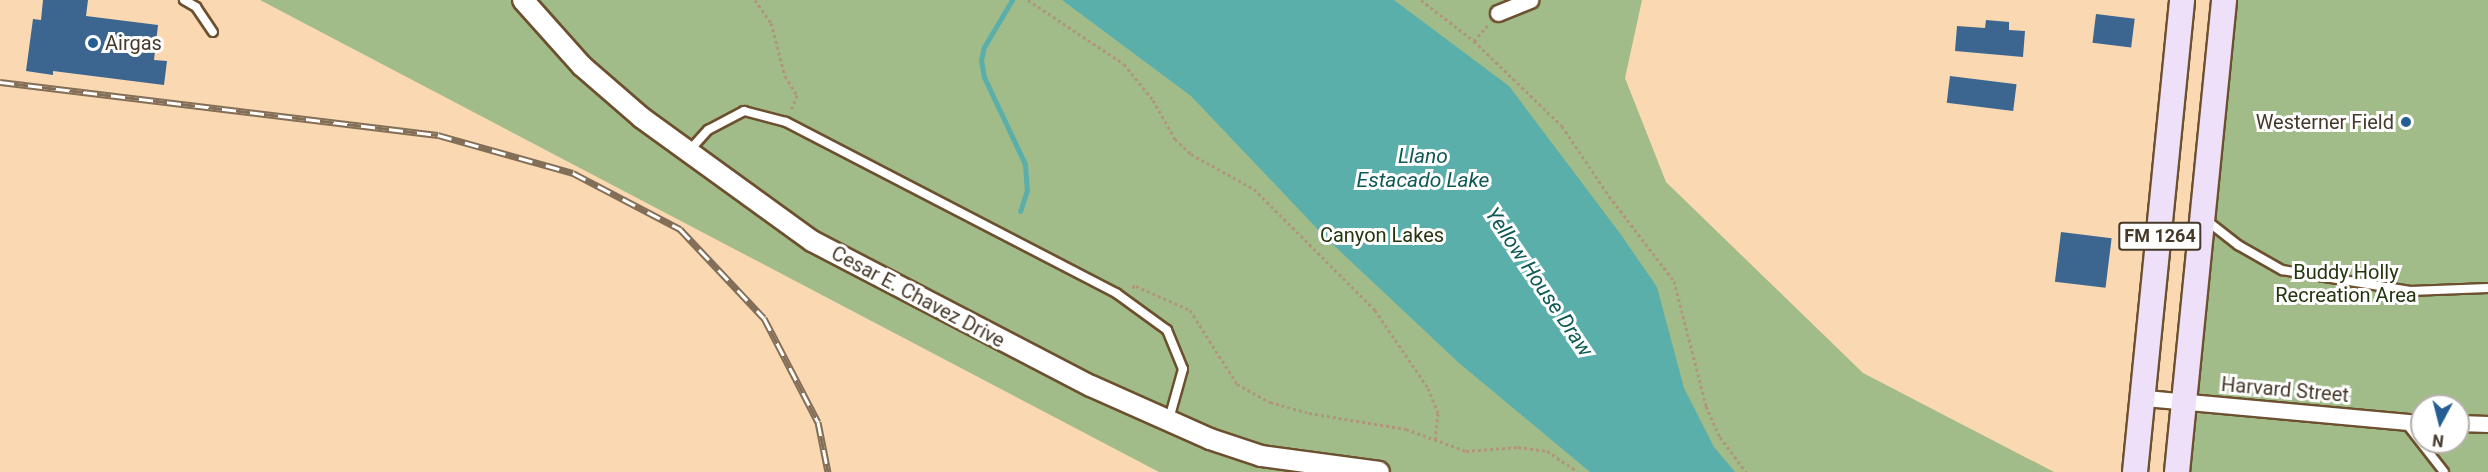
<!DOCTYPE html>
<style>
body{margin:0}
#map{position:relative;width:2488px;height:472px;overflow:hidden;background:#f9d8b2;font-family:Roboto,sans-serif}
div>[style]{position:absolute}
[style*='--x']{left:calc(var(--x)*1px);top:calc(var(--y)*1px);width:calc(var(--w)*1px);rotate:calc(var(--a)*1deg)}
.green>*{inset:0;background:#a2bc89}
.water>*{inset:0;background:#5bafaa}
.stream>*{height:5px;margin:-2.5px;padding:0 2.5px;transform-origin:2.5px;border-radius:2.5px;background:#5bafaa}
.building>*{inset:0;background:#3c6690;transform-origin:0 0}
.path>*{height:3px;margin-top:-1.5px;transform-origin:0;background:repeating-linear-gradient(90deg,#af967a 0 3px,transparent 0 6px)}
.roads{filter:drop-shadow(2px 0 #6c502f) drop-shadow(-2px 0 #6c502f) drop-shadow(0 2px #6c502f) drop-shadow(0 -2px #6c502f)}
.service>*{height:8px;margin:-4px;padding:0 4px;transform-origin:4px;border-radius:4px;background:#fff}
.minor>*{height:15px;margin:-7.5px;padding:0 7.5px;transform-origin:7.5px;border-radius:7.5px;background:#fff}
.tertiary>*{height:20px;margin:-10px;padding:0 10px;transform-origin:10px;border-radius:10px;background:#fff}
.primary>*{height:24px;margin:-12px;padding:0 12px;transform-origin:12px;border-radius:12px;background:#efe0fa}
.rail>*{height:7px;margin-top:-3.5px;transform-origin:0;background:repeating-linear-gradient(90deg,#fff 0 14px,#836f58 0 28px);box-sizing:border-box;border-block:2px solid #836f58}
.dots>*{width:16px;height:16px;translate:-50% -50%;box-sizing:border-box;border:3px solid #fff;border-radius:50%}
span{translate:-50% -50%;white-space:nowrap;text-align:center;line-height:1.15;-webkit-text-stroke:6px #fff;paint-order:stroke}
.shield-label span{padding:2px 4px;background:#fff;border:2px solid;border-radius:4px;-webkit-text-stroke-width:0}
.shield-label{font-size:18px;color:#46392a;font-weight:700}
.poi-label{font-size:20px;color:#46392a}
.left{translate:0 -50%;text-align:left}
.right{translate:-100% -50%;text-align:right}
.park-label{font-size:20px;color:#24360d}
.street-label{font-size:20px;color:#46392a}
.water-label{font-size:21px;color:#0f5955;font-style:italic}
.north{position:absolute;left:2410px;top:394px;width:60px;height:60px;box-sizing:border-box;background:#fff;border:2px solid #b5b0aa;border-radius:50%;rotate:187deg;font-size:16px;font-weight:700;line-height:24px;text-align:center;color:#46392a}
.north::after{content:'';display:block;margin:auto;width:21px;height:27px;background:#245e95;clip-path:polygon(50% 0,100% 100%,50% 72%,0 100%)}
</style>
<div id="map">
<div class="green">
<i style="clip-path:polygon(260px 0,1642px 0,1625px 78px,1666px 182px,1863px 373px,2054px 472px,1159px 472px)"></i>
<i style="clip-path:polygon(evenodd,2234px 0,2488px 0,2488px 472px,2183px 472px,2234px 0,2422px 406px,2458px 406px,2458px 442px,2422px 442px,2422px 406px)"></i>
</div>
<div class="water">
<i style="clip-path:polygon(1062px 0,1394px 0,1509px 86px,1619px 232px,1657px 287px,1684px 388px,1714px 447px,1735px 472px,1590px 472px,1459px 363px,1326px 238px,1191px 96px)"></i>
</div>
<div class="stream">
<i style="--x:1012;--y:0;--w:55;--a:120.8"></i>
<i style="--x:984;--y:47;--w:13;--a:103"></i>
<i style="--x:981;--y:60;--w:17;--a:80"></i>
<i style="--x:984;--y:77;--w:96;--a:64.8"></i>
<i style="--x:1025;--y:164;--w:26;--a:86"></i>
<i style="--x:1027;--y:190;--w:22;--a:108"></i>
</div>
<div class="building">
<i style="clip-path:polygon(43px 0,88px 0,86px 16px,158px 25px,154px 60px,167px 61px,164px 85px,53px 71px,53px 75px,26px 71px,33px 19px,41px 20px)"></i>
<i style="left:2096px;top:14px;width:39px;height:29px;rotate:7deg"></i>
<i style="clip-path:polygon(1986px 20px,2009px 22px,2009px 30px,2025px 31px,2023px 57px,1955px 51px,1957px 26px,1985px 28px)"></i>
<i style="left:1950px;top:76px;width:67px;height:27px;rotate:7deg"></i>
<i style="left:2061px;top:232px;width:51px;height:50px;rotate:7deg"></i>
</div>
<div class="path">
<i style="--x:755;--y:0;--w:28;--a:55"></i>
<i style="--x:771;--y:23;--w:55;--a:75.2"></i>
<i style="--x:785;--y:76;--w:22;--a:58"></i>
<i style="--x:797;--y:95;--w:18;--a:112"></i>
<i style="--x:1028;--y:0;--w:115;--a:33.7"></i>
<i style="--x:1124;--y:64;--w:46;--a:51.1"></i>
<i style="--x:1153;--y:100;--w:45;--a:60.6"></i>
<i style="--x:1175;--y:139;--w:22;--a:43"></i>
<i style="--x:1191;--y:154;--w:72;--a:29.1"></i>
<i style="--x:1254;--y:189;--w:171;--a:45"></i>
<i style="--x:1375;--y:310;--w:94;--a:55.8"></i>
<i style="--x:1428;--y:388;--w:27;--a:68"></i>
<i style="--x:1438;--y:413;--w:29;--a:96"></i>
<i style="--x:1421;--y:0;--w:67;--a:37.7"></i>
<i style="--x:1474;--y:41;--w:21;--a:-49"></i>
<i style="--x:1474;--y:41;--w:122;--a:44"></i>
<i style="--x:1562;--y:126;--w:84;--a:56.1"></i>
<i style="--x:1609;--y:196;--w:107;--a:52.6"></i>
<i style="--x:1674;--y:281;--w:129;--a:75.6"></i>
<i style="--x:1706;--y:406;--w:34;--a:66"></i>
<i style="--x:1720;--y:437;--w:44;--a:53.4"></i>
<i style="--x:1132;--y:287;--w:4;--a:-14"></i>
<i style="--x:1136;--y:286;--w:59;--a:24"></i>
<i style="--x:1190;--y:310;--w:88;--a:57.6"></i>
<i style="--x:1237;--y:384;--w:38;--a:29"></i>
<i style="--x:1270;--y:402;--w:41;--a:15.8"></i>
<i style="--x:1309;--y:413;--w:98;--a:9.4"></i>
<i style="--x:1406;--y:429;--w:64;--a:20.1"></i>
<i style="--x:1466;--y:451;--w:52;--a:-4.4"></i>
<i style="--x:1518;--y:447;--w:29;--a:8"></i>
<i style="--x:1547;--y:451;--w:37;--a:34"></i>
</div>
<div class="roads">
<div class="service">
<i style="--x:184;--y:0;--w:14;--a:30"></i>
<i style="--x:196;--y:7;--w:30;--a:56"></i>
<i style="--x:688;--y:152;--w:30;--a:-48"></i>
<i style="--x:708;--y:130;--w:41;--a:-27.8"></i>
<i style="--x:744;--y:111;--w:43;--a:14.7"></i>
<i style="--x:786;--y:122;--w:372;--a:27.4"></i>
<i style="--x:1116;--y:293;--w:63;--a:36"></i>
<i style="--x:1167;--y:330;--w:42;--a:67.7"></i>
<i style="--x:1183;--y:369;--w:52;--a:105.6"></i>
<i style="--x:2206;--y:220;--w:41;--a:38"></i>
<i style="--x:2238;--y:245;--w:51;--a:29.6"></i>
<i style="--x:2282;--y:270;--w:130;--a:9.3"></i>
<i style="--x:2410;--y:291;--w:78;--a:-2.2"></i>
<i style="--x:2405;--y:422;--w:63;--a:52"></i>
</div>
<div class="minor">
<i style="--x:1498;--y:13;--w:35;--a:-22"></i>
<i style="--x:2145;--y:398;--w:278;--a:5.2"></i>
<i style="--x:2458;--y:423;--w:30;--a:2"></i>
</div>
<div class="tertiary">
<i style="--x:523;--y:0;--w:89;--a:48.2"></i>
<i style="--x:582;--y:66;--w:79;--a:40.9"></i>
<i style="--x:642;--y:118;--w:210;--a:35.9"></i>
<i style="--x:812;--y:241;--w:314;--a:27.5"></i>
<i style="--x:1091;--y:386;--w:130;--a:24"></i>
<i style="--x:1210;--y:439;--w:54;--a:18.4"></i>
<i style="--x:1261;--y:456;--w:119;--a:7.7"></i>
</div>
<div class="primary">
<i style="--x:2135;--y:472;--w:474;--a:-84.3"></i>
<i style="--x:2177;--y:472;--w:474;--a:-84.3"></i>
</div>
</div>
<div class="rail">
<i style="--x:0;--y:82;--w:441;--a:6.9"></i>
<i style="--x:438;--y:135;--w:140;--a:15.7"></i>
<i style="--x:573;--y:173;--w:121;--a:27.6"></i>
<i style="--x:680;--y:229;--w:122;--a:46.7"></i>
<i style="--x:764;--y:318;--w:117;--a:62.6"></i>
<i style="--x:818;--y:422;--w:51;--a:78.7"></i>
</div>
<div class="dots">
<i style="left:93px;top:43px;background:#245e95"></i>
<i style="left:2406px;top:122px;background:#245e95"></i>
</div>
<div class="shield-label">
<span style="left:2160px;top:236px">FM 1264</span>
</div>
<div class="poi-label">
<span class="left" style="left:105px;top:43px">Airgas</span>
<span class="right" style="left:2394px;top:122px">Westerner Field</span>
</div>
<div class="park-label">
<span style="left:1382px;top:235px">Canyon Lakes</span>
<span style="left:2346px;top:284px">Buddy Holly<br>Recreation Area</span>
</div>
<div class="street-label">
<span style="left:918px;top:297px;rotate:28deg">Cesar E. Chavez Drive</span>
<span style="left:2285px;top:390px;rotate:5deg">Harvard Street</span>
</div>
<div class="water-label">
<span style="left:1423px;top:168px">Llano<br>Estacado Lake</span>
<span style="left:1539px;top:282px;rotate:56deg">Yellow House Draw</span>
</div>
<div class="north">N</div>
</div>
